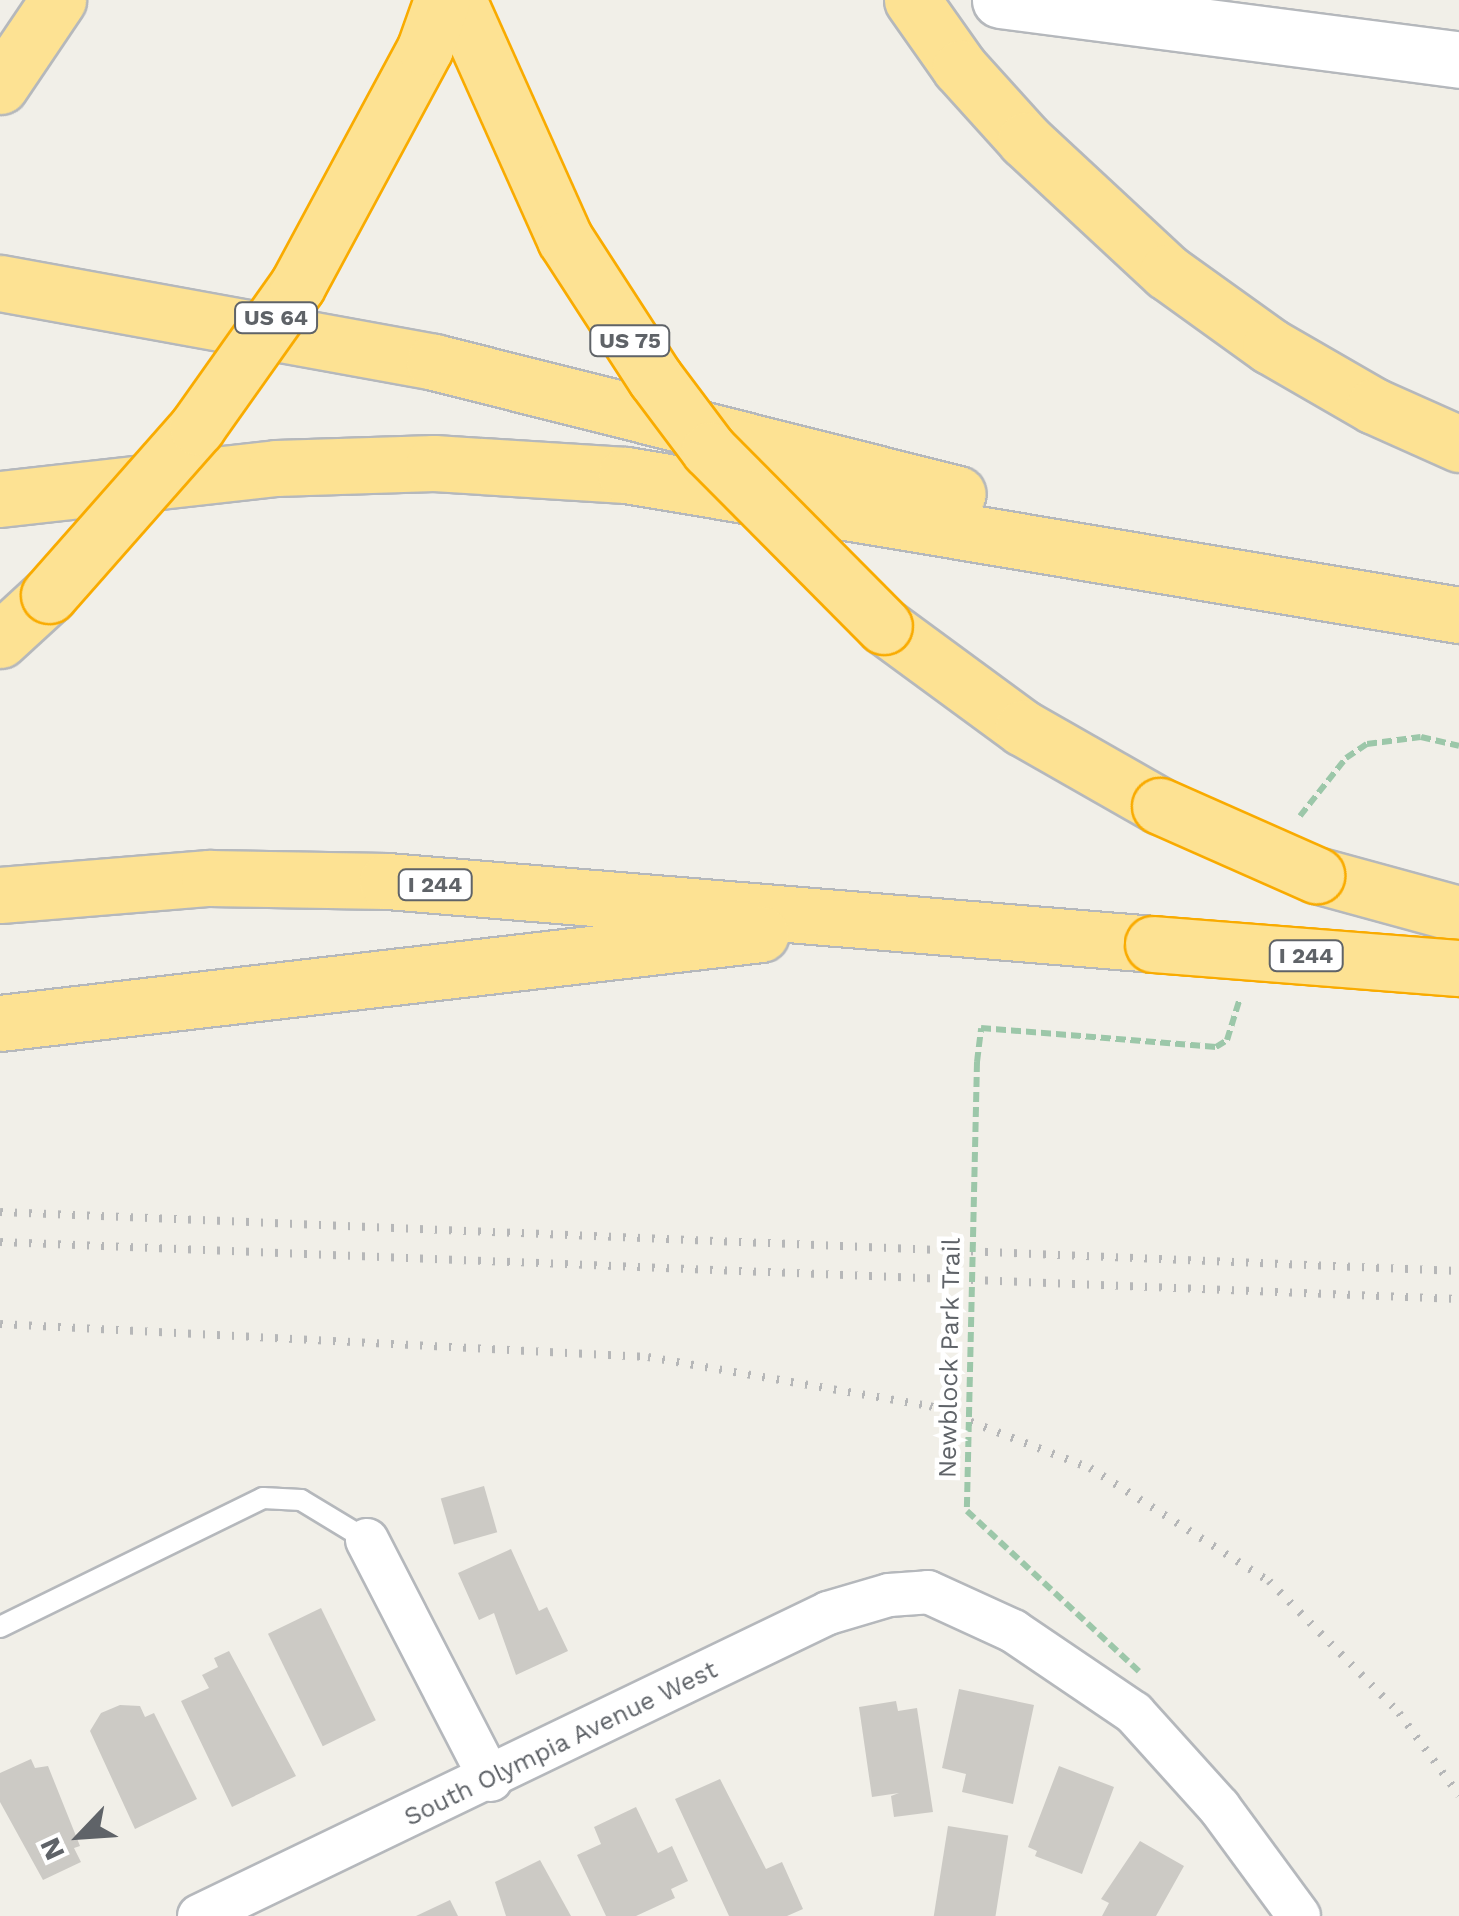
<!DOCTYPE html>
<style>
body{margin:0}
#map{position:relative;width:1459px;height:1916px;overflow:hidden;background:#f1efe8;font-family:"Work Sans",sans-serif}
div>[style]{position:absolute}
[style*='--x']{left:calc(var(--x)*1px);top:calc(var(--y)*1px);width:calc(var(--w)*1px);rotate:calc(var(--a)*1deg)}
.building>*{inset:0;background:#cccac5;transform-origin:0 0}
.path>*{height:6px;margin-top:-3px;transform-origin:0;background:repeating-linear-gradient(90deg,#9cc7a9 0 10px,transparent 0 15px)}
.roads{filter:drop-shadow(2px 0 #b5b8bc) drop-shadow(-2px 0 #b5b8bc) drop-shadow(0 2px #b5b8bc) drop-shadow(0 -2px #b5b8bc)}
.service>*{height:20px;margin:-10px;padding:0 10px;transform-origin:10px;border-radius:10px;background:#fff}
.minor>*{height:42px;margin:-21px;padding:0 21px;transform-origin:21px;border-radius:21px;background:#fff}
.secondary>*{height:55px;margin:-27.5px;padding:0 27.5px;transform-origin:27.5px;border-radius:27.5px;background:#fff}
.motorway>*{height:55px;margin:-27.5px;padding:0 27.5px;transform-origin:27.5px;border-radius:27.5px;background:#fde293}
.rail>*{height:8px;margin-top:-4px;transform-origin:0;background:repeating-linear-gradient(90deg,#b6b7b8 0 2.5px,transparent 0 14.5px)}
.path-bridge>*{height:6px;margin-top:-3px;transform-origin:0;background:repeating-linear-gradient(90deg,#9cc7a9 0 10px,transparent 0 15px)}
.bridges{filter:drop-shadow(2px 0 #f9ab00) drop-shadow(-2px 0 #f9ab00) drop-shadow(0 2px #f9ab00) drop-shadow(0 -2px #f9ab00)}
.motorway-bridge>*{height:55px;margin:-27.5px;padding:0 27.5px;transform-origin:27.5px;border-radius:27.5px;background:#fde293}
span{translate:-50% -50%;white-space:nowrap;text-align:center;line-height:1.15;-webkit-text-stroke:9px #fff;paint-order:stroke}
.shield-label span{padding:2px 8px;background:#fff;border:2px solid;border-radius:8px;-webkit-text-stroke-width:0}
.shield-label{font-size:22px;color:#5f6368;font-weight:700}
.street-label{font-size:25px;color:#5f6368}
.north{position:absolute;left:30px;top:1786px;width:100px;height:100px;-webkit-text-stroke:8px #fff;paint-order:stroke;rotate:245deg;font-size:28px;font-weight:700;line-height:40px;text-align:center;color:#5f6368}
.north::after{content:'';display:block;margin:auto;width:35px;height:45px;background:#5f6368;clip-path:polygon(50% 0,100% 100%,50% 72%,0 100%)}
</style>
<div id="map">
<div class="building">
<i style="left:484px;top:1486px;width:48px;height:45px;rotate:74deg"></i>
<i style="clip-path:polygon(511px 1549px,539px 1611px,547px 1607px,568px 1651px,516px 1675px,494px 1613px,479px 1620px,458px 1573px)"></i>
<i style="left:321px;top:1608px;width:125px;height:59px;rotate:64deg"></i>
<i style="clip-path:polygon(229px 1651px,296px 1776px,232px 1807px,181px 1701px,209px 1688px,202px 1675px,218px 1667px,214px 1658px)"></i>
<i style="clip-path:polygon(959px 1689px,1034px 1705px,1013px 1804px,962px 1792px,966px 1774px,942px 1768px)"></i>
<i style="clip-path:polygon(896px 1701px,898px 1711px,917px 1708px,933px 1812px,894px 1817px,891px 1796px,899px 1793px,872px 1797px,859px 1707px)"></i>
<i style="clip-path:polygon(120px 1705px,140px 1706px,145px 1717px,154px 1713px,197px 1799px,135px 1829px,90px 1731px,101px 1713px)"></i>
<i style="clip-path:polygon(31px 1759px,35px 1768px,48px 1766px,80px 1846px,74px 1848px,81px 1862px,43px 1880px,0 1802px,0 1773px)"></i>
<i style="clip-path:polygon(1059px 1766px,1114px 1787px,1082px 1874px,1035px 1856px,1037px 1851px,1028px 1847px)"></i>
<i style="clip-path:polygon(720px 1779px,766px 1869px,782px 1862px,803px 1909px,787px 1916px,729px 1916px,675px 1799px)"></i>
<i style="clip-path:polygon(636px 1807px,658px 1853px,672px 1846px,688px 1881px,671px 1889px,675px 1898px,636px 1916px,606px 1916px,577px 1855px,601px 1844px,594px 1827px)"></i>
<i style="left:948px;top:1826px;width:61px;height:91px;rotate:9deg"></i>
<i style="clip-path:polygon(1140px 1841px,1184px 1866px,1156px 1916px,1102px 1916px,1109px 1903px,1101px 1899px)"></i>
<i style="clip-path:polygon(540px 1860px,571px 1916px,506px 1916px,495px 1882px)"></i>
<i style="clip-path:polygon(450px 1900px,458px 1916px,416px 1916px)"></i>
</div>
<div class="path">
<i style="--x:1300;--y:816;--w:74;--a:-51.6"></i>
<i style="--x:1346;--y:758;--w:25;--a:-34"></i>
<i style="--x:1367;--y:744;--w:54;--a:-7.4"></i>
<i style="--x:1421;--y:737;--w:39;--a:13"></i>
<i style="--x:977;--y:1062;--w:34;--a:-83"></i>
<i style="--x:981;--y:1028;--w:236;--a:4.6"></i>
<i style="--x:1216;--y:1047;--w:13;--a:-32"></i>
<i style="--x:1227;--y:1040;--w:44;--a:-72.8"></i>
</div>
<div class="roads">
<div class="service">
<i style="--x:0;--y:1627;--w:293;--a:-26.1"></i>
<i style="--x:263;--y:1498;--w:38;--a:3"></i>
<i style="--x:301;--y:1500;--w:77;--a:31.2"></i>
</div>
<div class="minor">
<i style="--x:367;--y:1540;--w:270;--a:62.7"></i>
<i style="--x:199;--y:1916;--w:698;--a:-25.72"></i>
<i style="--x:828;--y:1613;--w:64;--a:-16.4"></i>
<i style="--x:889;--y:1595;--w:39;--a:-4"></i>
<i style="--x:928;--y:1592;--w:94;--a:24.6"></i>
<i style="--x:1013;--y:1631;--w:146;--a:34.1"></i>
<i style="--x:1134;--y:1713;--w:127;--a:47.9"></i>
<i style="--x:1219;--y:1807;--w:135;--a:53.7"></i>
</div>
<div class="secondary">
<i style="--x:1000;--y:0;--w:463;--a:7.4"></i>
</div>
<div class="motorway">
<i style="--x:912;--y:0;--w:83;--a:54.8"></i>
<i style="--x:960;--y:68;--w:97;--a:47.9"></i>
<i style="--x:1025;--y:140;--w:194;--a:42.9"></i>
<i style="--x:1167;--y:272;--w:127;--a:35.7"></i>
<i style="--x:1270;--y:346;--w:120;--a:30"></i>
<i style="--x:1374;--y:406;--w:93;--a:24.1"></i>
<i style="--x:0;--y:86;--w:104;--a:-56"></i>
<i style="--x:0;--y:283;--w:441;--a:10.3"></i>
<i style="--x:434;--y:362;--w:540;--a:14.14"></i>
<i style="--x:0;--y:499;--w:278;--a:-6.4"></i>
<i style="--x:276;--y:468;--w:158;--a:-1.8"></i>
<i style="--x:434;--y:463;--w:192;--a:3.6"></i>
<i style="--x:626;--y:475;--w:845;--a:9.54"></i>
<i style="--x:884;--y:626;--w:172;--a:36.3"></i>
<i style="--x:1023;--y:728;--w:158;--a:29.7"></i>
<i style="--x:0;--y:640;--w:67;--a:-42.6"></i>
<i style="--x:1316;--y:875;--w:148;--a:15.3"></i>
<i style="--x:0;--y:895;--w:210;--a:-4.7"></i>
<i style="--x:209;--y:878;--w:178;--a:1"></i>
<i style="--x:387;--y:881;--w:769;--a:4.7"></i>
<i style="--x:0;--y:1023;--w:766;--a:-6.67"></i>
</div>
</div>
<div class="rail">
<i style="--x:0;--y:1212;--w:1460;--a:2.32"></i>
<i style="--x:0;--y:1242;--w:1460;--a:2.24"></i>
<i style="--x:0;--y:1324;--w:649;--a:2.92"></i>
<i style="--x:648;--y:1357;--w:286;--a:9.9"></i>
<i style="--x:930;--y:1406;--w:172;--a:21.2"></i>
<i style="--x:1090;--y:1468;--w:212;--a:32.3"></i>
<i style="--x:1269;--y:1581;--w:185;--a:45.4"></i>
<i style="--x:1399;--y:1713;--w:102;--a:53.8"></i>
</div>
<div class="path-bridge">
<i style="--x:977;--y:1062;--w:449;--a:91.3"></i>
<i style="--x:967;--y:1511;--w:238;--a:43"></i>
</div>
<div class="bridges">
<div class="motorway-bridge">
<i style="--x:458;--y:0;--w:262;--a:65.9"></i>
<i style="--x:565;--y:239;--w:166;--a:57.1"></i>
<i style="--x:655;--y:378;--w:90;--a:53.1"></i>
<i style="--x:709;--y:450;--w:248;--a:45.2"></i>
<i style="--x:49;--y:595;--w:224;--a:-48.6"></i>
<i style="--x:197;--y:427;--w:173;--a:-54.7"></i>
<i style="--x:297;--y:286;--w:270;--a:-61.7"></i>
<i style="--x:425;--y:48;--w:51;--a:-70.5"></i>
<i style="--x:1160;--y:806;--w:171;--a:23.9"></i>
<i style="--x:1153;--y:944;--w:307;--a:4.5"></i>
</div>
</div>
<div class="shield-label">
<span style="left:276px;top:318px">US 64</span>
<span style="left:630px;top:341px">US 75</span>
<span style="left:435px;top:885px">I 244</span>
<span style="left:1306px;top:956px">I 244</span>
</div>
<div class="street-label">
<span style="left:950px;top:1358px;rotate:-89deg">Newblock Park Trail</span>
<span style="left:561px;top:1744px;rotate:-26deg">South Olympia Avenue West</span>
</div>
<div class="north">N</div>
</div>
